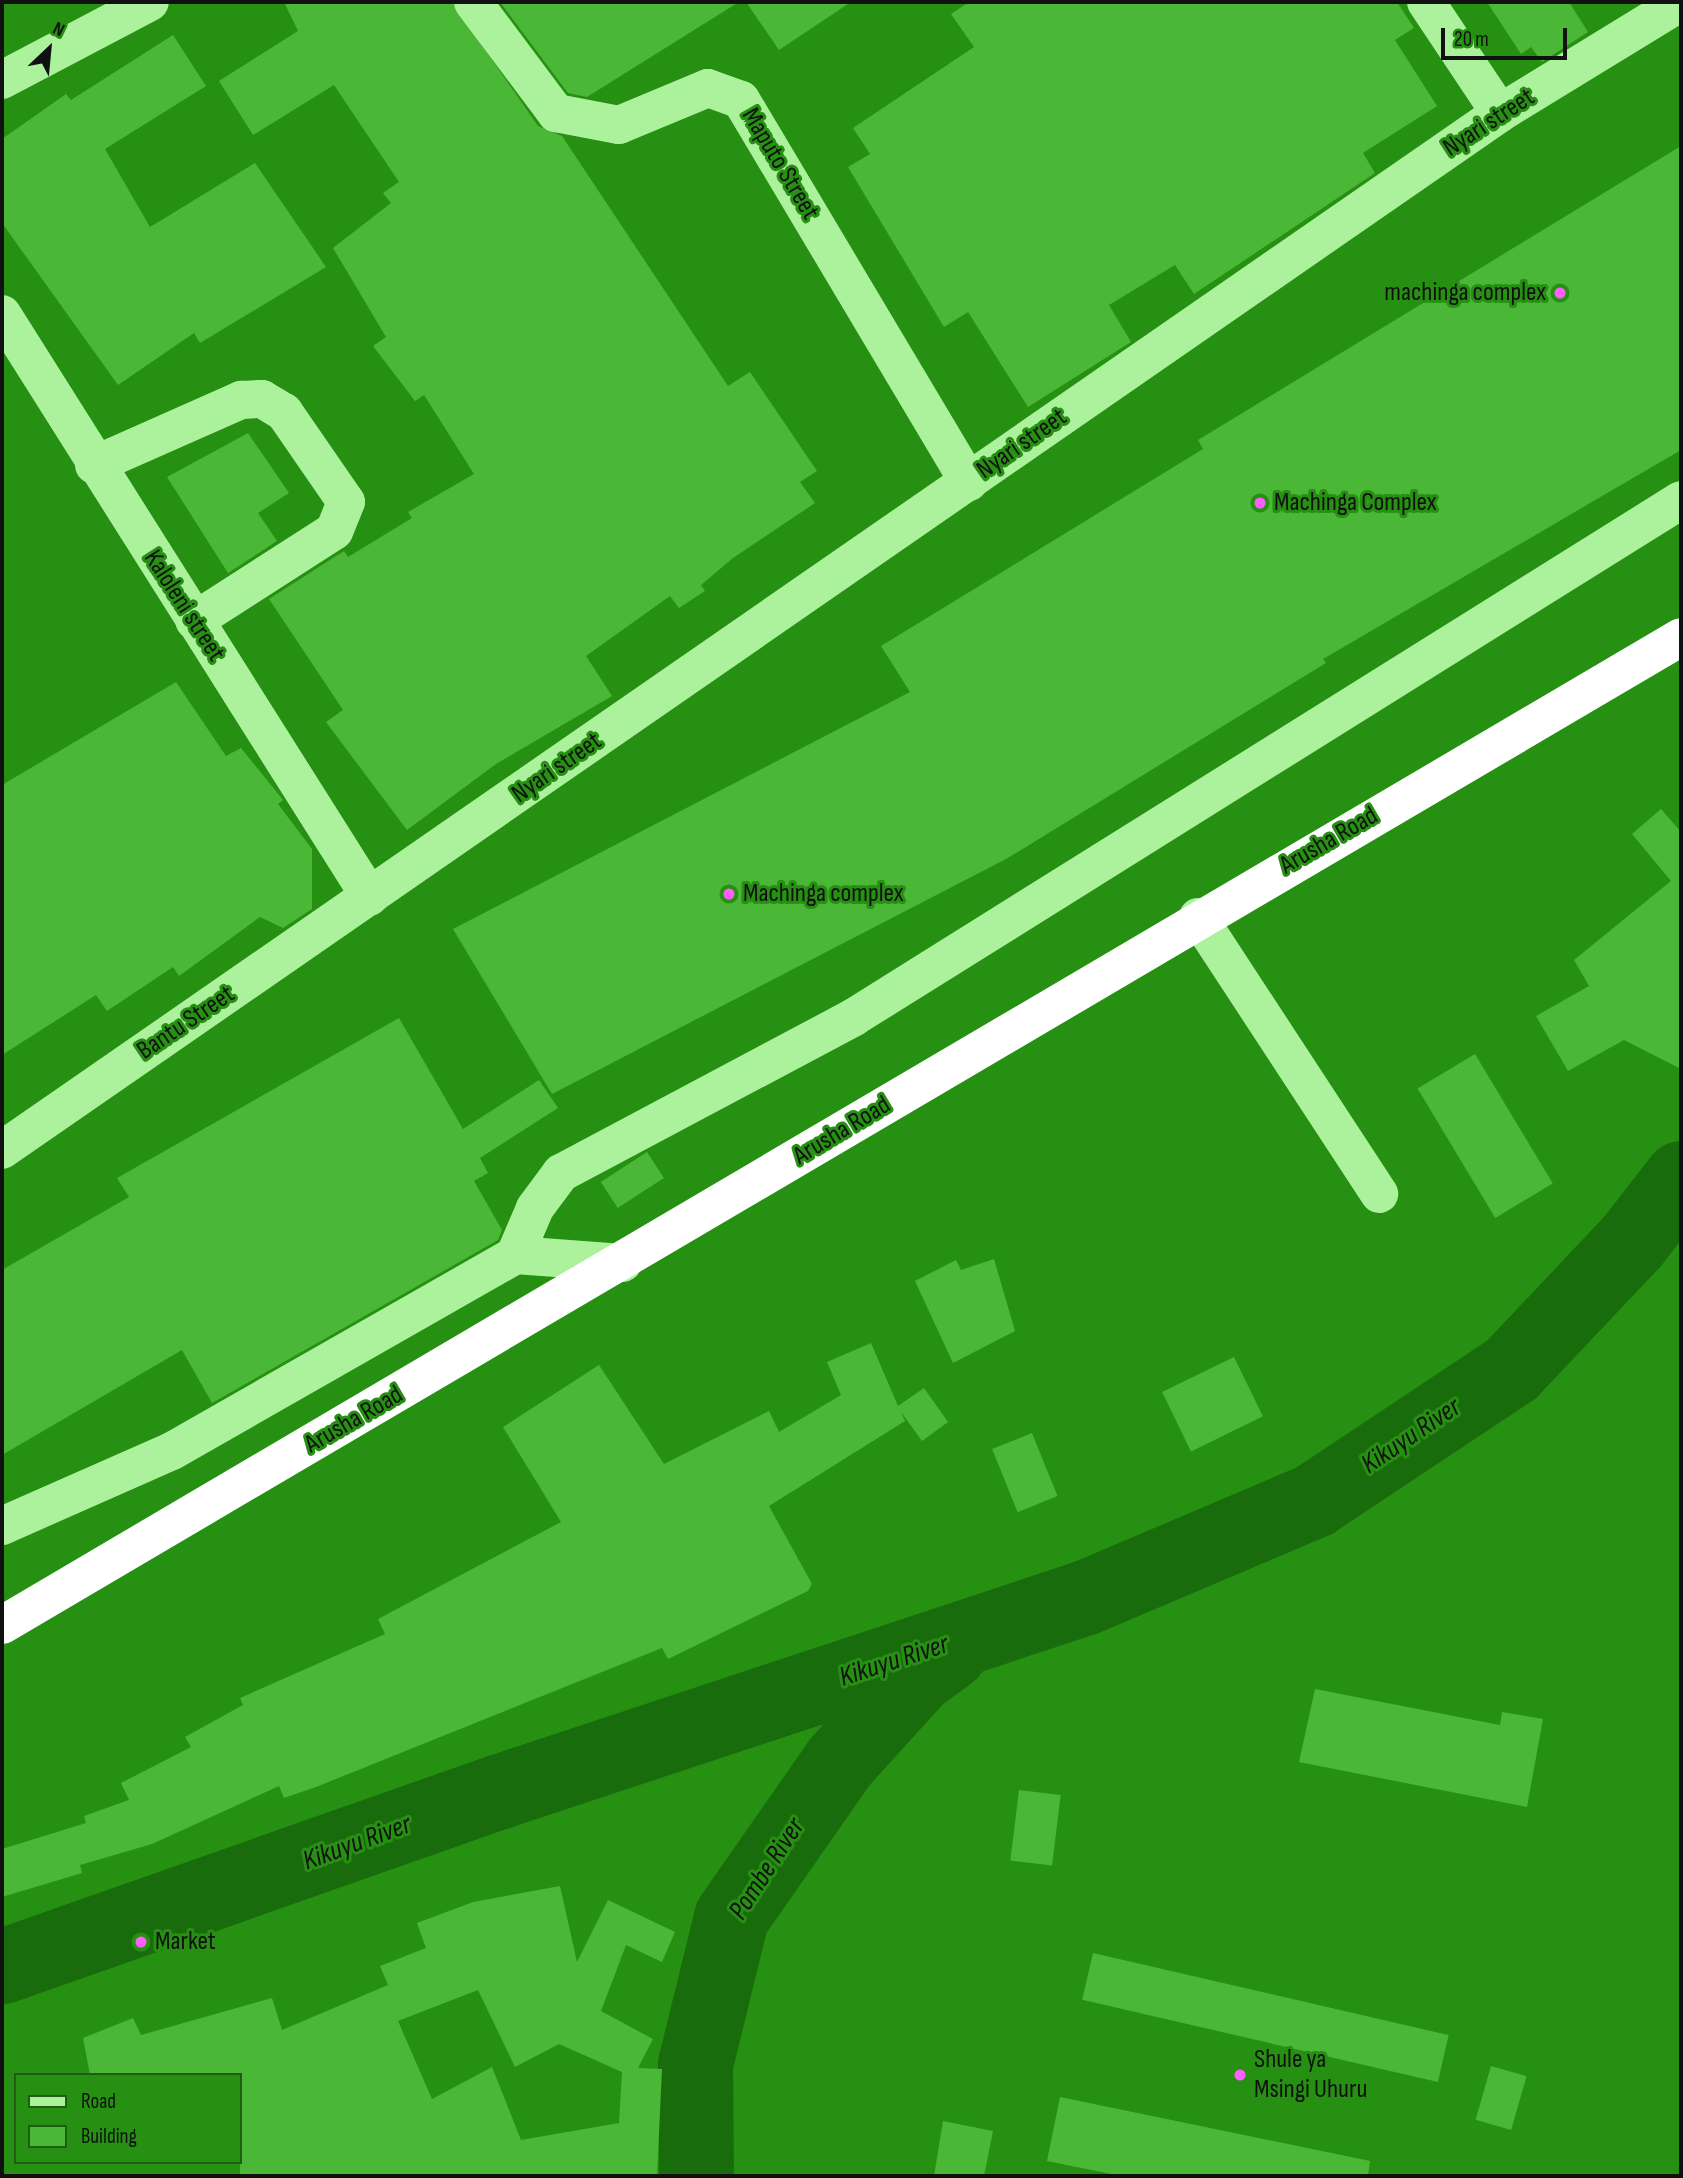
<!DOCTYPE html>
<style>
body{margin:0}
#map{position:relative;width:1683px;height:2178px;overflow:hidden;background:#269012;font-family:"Sofia Sans Condensed",sans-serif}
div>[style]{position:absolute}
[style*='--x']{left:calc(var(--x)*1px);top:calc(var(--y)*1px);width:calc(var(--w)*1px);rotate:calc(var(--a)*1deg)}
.river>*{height:75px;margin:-37.5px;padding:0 37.5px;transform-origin:37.5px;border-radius:37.5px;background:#196c0b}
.building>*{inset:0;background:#4bb736;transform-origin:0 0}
.minor>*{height:38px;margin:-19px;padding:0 19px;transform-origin:19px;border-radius:19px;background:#acf29d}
.highway>*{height:38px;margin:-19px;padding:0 19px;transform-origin:19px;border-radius:19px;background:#fff}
.dots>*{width:19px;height:19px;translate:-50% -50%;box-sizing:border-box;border:4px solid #269012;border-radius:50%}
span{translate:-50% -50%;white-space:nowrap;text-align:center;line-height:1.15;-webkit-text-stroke:6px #269012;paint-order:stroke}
.street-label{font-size:26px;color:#111}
.poi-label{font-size:26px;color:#111}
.right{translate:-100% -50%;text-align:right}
.left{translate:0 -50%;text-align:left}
.water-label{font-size:28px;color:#111;font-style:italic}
.frame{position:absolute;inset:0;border:4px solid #111;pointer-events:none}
.legend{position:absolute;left:14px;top:2073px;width:228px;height:91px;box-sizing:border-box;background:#269012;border:2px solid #1e5d12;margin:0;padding:9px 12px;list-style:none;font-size:21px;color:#111}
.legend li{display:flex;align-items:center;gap:14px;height:35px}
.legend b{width:35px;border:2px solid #1e5d12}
.north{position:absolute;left:14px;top:14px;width:70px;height:70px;-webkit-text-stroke:5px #269012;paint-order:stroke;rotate:26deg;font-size:19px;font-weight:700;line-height:28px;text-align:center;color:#111}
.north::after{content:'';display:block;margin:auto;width:24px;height:32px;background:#111;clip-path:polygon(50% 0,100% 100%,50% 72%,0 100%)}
.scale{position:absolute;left:1441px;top:28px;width:126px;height:32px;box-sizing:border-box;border:4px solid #111;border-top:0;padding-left:9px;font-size:21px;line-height:24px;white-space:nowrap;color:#111;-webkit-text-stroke:5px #269012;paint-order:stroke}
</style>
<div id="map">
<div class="river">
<i style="--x:2;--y:1966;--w:525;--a:-19.37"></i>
<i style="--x:497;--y:1792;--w:620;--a:-18.32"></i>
<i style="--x:1086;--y:1597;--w:248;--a:-23"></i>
<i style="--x:1314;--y:1500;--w:237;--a:-33.6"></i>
<i style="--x:1511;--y:1369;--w:176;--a:-46.6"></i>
<i style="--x:1632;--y:1241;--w:80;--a:-52.1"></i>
<i style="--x:696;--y:2176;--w:112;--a:-90.5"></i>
<i style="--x:695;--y:2064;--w:151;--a:-76.2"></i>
<i style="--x:731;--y:1917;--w:189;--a:-55.1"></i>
<i style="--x:839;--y:1762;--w:118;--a:-47.8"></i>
<i style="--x:918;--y:1675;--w:39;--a:-36"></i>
</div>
<div class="building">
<i style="clip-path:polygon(284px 2px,452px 2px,538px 126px,562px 136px,728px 386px,750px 372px,817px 471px,800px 482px,815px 503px,733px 558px,701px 585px,705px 591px,679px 608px,670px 596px,586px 656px,612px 696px,496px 764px,407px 830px,326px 722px,343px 710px,269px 599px,344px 551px,348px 557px,412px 518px,408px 512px,474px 474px,424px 395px,415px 401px,373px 346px,386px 337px,333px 248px,391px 203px,383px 193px,399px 182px,334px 85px,253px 135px,219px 81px,298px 31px)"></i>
<i style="clip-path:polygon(500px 2px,739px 2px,587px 97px,568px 93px)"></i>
<i style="clip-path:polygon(746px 2px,851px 2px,779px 50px)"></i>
<i style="clip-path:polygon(969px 2px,1397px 2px,1414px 28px,1395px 40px,1437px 106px,1363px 153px,1375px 173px,1194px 294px,1175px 265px,1109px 305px,1131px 342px,1028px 407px,968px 312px,944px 327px,848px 167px,870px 154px,853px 128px,974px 47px,951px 14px)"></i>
<i style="clip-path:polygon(1487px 2px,1569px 2px,1588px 32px,1542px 62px,1531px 47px,1521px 54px)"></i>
<i style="clip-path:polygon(173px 35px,206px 86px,105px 149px,150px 227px,255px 163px,326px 267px,200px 343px,194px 333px,118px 385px,2px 223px,2px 139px,66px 94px,71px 100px)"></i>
<i style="clip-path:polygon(1681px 146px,1681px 450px,1323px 659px,1326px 663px,1006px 859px,552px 1094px,453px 929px,910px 692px,881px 646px,1203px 449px,1198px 440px)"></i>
<i style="clip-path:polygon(248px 433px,289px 493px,258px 513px,277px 541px,228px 573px,167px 477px)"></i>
<i style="clip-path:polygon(176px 682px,226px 756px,241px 748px,283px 800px,278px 804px,312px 849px,312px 909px,283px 928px,260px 917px,179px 976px,173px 967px,107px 1011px,96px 995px,2px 1055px,2px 785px)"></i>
<i style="clip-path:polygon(1661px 809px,1681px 832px,1681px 1069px,1624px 1040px,1568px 1071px,1536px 1016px,1589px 986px,1574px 960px,1671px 881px,1632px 834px)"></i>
<i style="clip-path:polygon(399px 1018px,463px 1129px,539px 1080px,558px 1108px,480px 1158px,488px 1173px,474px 1181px,502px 1230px,498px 1240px,212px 1403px,182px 1350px,2px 1455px,2px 1270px,129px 1197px,117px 1178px)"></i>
<i style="left:1475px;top:1054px;width:151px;height:67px;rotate:59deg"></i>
<i style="left:647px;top:1152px;width:31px;height:55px;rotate:57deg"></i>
<i style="clip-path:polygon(994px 1259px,1015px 1331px,953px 1363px,915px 1281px,956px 1260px,961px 1270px)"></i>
<i style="clip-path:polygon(871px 1343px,898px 1406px,924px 1388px,948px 1422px,922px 1441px,901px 1412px,905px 1421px,769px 1506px,812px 1584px,808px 1591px,668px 1659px,662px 1648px,316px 1787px,284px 1798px,279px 1786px,152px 1844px,80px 1865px,82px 1873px,2px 1897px,2px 1849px,86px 1823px,84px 1816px,129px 1800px,121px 1783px,191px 1747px,185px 1737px,243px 1705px,240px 1698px,385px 1634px,378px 1619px,561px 1522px,503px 1427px,599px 1365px,664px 1464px,769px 1411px,779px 1432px,841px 1395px,827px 1362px)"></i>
<i style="left:1234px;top:1357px;width:66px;height:80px;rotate:64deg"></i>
<i style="left:1032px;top:1433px;width:68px;height:43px;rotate:68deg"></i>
<i style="clip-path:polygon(1315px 1689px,1500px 1725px,1502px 1712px,1543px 1719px,1527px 1807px,1299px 1762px)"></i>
<i style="left:1019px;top:1790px;width:42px;height:71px;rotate:7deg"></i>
<i style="clip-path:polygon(evenodd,560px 1886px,577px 1962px,608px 1900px,675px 1932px,662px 1962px,626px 1945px,601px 2011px,653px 2039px,638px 2068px,662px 2069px,657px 2176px,240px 2176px,240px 2075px,90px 2075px,83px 2038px,133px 2018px,141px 2035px,272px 1998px,282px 2030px,388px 1985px,380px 1966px,426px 1948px,417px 1923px,473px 1902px,560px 1886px,478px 1990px,515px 2067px,559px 2044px,622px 2072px,619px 2123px,521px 2140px,492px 2067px,432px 2099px,398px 2021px,478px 1990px)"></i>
<i style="left:1093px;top:1953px;width:365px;height:48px;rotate:13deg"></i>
<i style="left:1491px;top:2066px;width:37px;height:56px;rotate:16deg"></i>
<i style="clip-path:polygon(1060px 2097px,1370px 2161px,1368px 2176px,1121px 2176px,1047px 2161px)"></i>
<i style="clip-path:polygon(943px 2121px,993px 2131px,984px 2176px,934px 2176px)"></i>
</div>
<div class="minor">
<i style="--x:473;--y:2;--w:139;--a:53.2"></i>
<i style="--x:556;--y:113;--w:64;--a:10.8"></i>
<i style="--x:619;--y:125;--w:96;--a:-22.6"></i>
<i style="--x:708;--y:88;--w:35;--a:20"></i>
<i style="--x:741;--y:100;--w:445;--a:59.2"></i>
<i style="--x:1426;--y:2;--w:133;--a:56.3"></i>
<i style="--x:2;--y:80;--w:167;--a:-27.8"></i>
<i style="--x:2;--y:314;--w:689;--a:57.74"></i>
<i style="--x:94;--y:465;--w:161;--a:-23.9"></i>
<i style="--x:241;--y:400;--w:21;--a:-3"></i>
<i style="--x:262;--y:399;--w:26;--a:31"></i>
<i style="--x:284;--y:412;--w:109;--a:55.4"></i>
<i style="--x:346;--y:502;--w:31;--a:112"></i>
<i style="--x:334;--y:531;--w:166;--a:147.3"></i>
<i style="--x:1198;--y:917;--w:331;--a:56.8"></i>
<i style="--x:2;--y:1150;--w:1822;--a:-34.69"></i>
<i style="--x:1500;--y:113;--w:212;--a:-31.5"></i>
<i style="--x:515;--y:1255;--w:108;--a:4.2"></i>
<i style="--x:2;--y:1526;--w:186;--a:-23.8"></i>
<i style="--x:172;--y:1451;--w:395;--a:-29.7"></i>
<i style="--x:515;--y:1255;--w:51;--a:-66.9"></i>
<i style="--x:535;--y:1208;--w:44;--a:-53.4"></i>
<i style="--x:561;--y:1173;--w:332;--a:-28"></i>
<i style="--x:854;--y:1017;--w:975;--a:-32.01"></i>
</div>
<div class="highway">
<i style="--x:2;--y:1625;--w:1948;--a:-30.47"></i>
</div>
<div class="dots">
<i style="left:1560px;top:293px;background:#fe5eff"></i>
<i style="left:1260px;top:503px;background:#fe5eff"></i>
<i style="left:729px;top:894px;background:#fe5eff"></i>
<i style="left:141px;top:1942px;background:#fe5eff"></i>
<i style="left:1240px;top:2075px;background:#fe5eff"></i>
</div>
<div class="street-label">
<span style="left:1489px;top:123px;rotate:-33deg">Nyari street</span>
<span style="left:780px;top:164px;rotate:59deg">Maputo Street</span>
<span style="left:1022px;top:444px;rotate:-35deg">Nyari street</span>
<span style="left:184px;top:606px;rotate:57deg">Kaloleni street</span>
<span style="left:557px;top:768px;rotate:-35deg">Nyari street</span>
<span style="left:1329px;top:841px;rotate:-30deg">Arusha Road</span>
<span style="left:186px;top:1023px;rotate:-34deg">Bantu Street</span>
<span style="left:842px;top:1131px;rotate:-31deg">Arusha Road</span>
<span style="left:354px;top:1420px;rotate:-30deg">Arusha Road</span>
</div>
<div class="poi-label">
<span class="right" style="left:1546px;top:293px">machinga complex</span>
<span class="left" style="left:1274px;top:503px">Machinga Complex</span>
<span class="left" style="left:743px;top:894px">Machinga complex</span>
<span class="left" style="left:155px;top:1942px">Market</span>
<span class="left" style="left:1254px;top:2075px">Shule ya<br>Msingi Uhuru</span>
</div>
<div class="water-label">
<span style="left:1411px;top:1436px;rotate:-34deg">Kikuyu River</span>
<span style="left:894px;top:1661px;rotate:-18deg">Kikuyu River</span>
<span style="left:357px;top:1843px;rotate:-20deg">Kikuyu River</span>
<span style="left:767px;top:1869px;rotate:-57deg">Pombe River</span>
</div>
<div class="frame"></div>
<ul class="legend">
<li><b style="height:9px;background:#acf29d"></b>Road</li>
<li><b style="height:19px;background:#4bb736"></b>Building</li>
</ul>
<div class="north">N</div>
<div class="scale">20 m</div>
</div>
